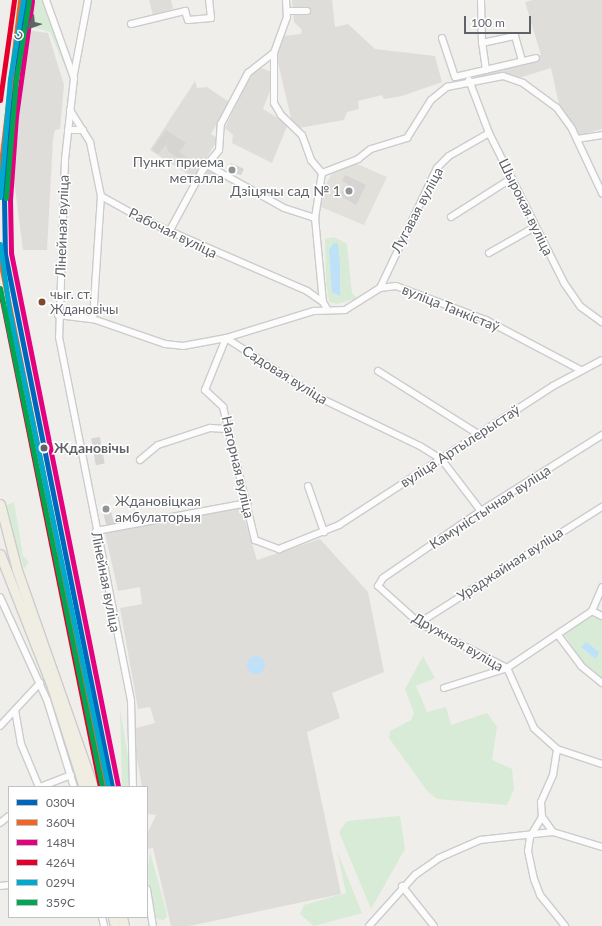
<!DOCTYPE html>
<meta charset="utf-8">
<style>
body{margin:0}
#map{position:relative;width:602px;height:926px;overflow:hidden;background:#efeeea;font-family:Lato,sans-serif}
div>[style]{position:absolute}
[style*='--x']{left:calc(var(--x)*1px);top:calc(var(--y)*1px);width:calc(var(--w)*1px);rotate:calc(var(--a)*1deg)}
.industrial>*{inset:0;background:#dfddda}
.education>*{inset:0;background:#e2e0da}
.green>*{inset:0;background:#d8ebd6}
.water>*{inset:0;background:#bfe0f9}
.round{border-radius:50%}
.building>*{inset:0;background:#d6d5d3;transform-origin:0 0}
.roads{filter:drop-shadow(1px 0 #cbcccc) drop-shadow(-1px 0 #cbcccc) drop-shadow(0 1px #cbcccc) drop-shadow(0 -1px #cbcccc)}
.minor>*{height:6px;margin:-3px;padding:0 3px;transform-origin:3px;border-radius:3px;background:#fdfcfc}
.highway>*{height:9px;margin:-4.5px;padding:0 4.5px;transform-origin:4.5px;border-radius:4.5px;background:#f0ede3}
.rail>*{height:1.5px;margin-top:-0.75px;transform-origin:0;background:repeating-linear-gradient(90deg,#e4e4e4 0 1px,transparent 0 6px)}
.rail-1>*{height:5px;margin:-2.5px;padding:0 2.5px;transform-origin:2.5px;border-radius:2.5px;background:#0065bd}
.rail-2>*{height:5px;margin:-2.5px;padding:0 2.5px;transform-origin:2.5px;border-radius:2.5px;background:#f26522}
.rail-3>*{height:5px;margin:-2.5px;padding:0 2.5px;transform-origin:2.5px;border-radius:2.5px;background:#e5007d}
.rail-4>*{height:5px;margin:-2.5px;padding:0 2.5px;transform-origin:2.5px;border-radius:2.5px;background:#e4002b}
.rail-5>*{height:5px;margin:-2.5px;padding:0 2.5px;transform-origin:2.5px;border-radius:2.5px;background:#00a9ce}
.rail-6>*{height:5px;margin:-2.5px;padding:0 2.5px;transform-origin:2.5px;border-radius:2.5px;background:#00a651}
.dots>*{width:11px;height:11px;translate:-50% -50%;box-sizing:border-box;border:2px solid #fff;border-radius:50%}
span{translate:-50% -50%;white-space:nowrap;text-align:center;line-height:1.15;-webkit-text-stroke:3px #fff;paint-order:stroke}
.bus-label{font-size:13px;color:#5f6368}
.left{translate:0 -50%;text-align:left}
.poi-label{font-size:14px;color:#5f6368}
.right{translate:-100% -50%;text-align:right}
.street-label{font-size:14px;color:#5f6368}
.stop-label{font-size:14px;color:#5f6368;font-weight:700}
.legend{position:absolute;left:8px;top:786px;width:140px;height:132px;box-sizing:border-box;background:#fff;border:1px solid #bfc1c3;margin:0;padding:5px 7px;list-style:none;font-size:12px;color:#5f6368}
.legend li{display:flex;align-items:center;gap:8px;height:20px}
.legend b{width:20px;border:1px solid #bfc1c3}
.north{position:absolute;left:8px;top:8px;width:40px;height:40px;-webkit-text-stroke:3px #fff;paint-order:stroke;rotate:229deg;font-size:11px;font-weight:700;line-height:16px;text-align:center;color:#5f6368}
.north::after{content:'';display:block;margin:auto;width:14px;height:18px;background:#5f6368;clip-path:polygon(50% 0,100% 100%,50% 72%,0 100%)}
.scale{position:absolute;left:464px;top:16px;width:67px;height:18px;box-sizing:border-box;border:2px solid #5f6368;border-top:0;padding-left:5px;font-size:12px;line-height:14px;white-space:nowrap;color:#5f6368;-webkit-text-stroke:3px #fff;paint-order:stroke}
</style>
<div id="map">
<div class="industrial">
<i style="clip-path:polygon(149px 0,171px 0,173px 9px,153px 15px)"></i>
<i style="clip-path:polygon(292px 0,332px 0,335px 27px,348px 24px,375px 49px,435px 56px,442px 82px,402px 96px,384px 99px,382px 95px,358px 101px,359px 109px,347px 112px,344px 120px,299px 128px,292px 122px,277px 59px,283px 36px,301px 34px,302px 30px,294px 22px)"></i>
<i style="clip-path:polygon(533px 0,602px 0,602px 129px,577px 136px,560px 109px,551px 68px,519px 78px,498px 74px,476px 77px,475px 72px,541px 55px,525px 2px)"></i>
<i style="clip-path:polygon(27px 30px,48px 33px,64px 85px,60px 129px,55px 130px,53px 139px,47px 250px,23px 250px,14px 180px,19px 63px)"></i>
<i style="clip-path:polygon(255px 66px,272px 72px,273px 83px,263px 109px,288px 124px,272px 163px,232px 143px,233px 135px,225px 128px)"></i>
<i style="clip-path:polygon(195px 81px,197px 88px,207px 87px,229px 102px,211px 134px,218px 139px,207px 157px,209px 159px,207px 163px,202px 160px,194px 178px,150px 150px)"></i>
<i style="clip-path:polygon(241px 508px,257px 560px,320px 539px,368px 592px,384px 672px,332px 693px,340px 718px,307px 732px,341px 894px,189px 926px,171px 926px,153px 848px,147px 849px,147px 834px,156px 815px,147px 814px,147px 787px,142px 787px,132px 729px,155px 723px,150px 707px,138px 709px,120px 608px,142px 604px,140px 587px,118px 591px,105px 533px)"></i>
</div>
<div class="education">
<i style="clip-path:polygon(355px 163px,387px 177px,364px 225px,321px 207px,319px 198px,333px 171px)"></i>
</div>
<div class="green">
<i style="clip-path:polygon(30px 0,43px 0,67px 60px,71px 81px,50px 32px,25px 25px)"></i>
<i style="clip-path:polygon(334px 237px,347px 244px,352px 293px,357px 298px,337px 304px,329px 302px,326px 281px,325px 239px)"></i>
<i style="clip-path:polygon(14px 502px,23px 556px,29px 562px,24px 569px,5px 506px)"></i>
<i style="clip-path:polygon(591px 615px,602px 619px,602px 678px,584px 664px,565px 635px)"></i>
<i style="clip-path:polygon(423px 656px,435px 678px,416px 686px,427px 712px,446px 707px,451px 725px,487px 713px,497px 727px,492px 760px,512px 769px,514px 789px,507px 805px,437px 799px,428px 792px,389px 738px,390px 731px,411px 720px,414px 713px,405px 689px)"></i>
<i style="clip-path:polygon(120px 709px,133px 787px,122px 787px)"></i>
<i style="clip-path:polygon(400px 816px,405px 849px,371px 909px,339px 832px,347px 821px)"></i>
<i style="clip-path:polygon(337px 851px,362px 913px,314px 926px,300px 914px,304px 905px,346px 893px)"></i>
<i style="clip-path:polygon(150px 852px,166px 910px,167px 917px,163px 920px,154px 918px,147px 872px)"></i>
</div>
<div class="water">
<i style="clip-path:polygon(334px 243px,338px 244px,340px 265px,340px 296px,332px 292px,329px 250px)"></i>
<i style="clip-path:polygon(586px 642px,599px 652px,596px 659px,581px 647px)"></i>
<i class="round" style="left:247px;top:656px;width:18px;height:18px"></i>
</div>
<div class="building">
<i style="clip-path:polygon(166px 130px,186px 143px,179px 152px,187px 157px,183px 162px,169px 152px,166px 145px,158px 154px,152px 149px)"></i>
<i style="clip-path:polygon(231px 163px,244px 169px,241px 175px,227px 171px)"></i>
<i style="clip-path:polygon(208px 171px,216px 175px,210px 183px,203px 179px)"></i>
<i style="clip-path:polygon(345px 175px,366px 185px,356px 205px,339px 195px,348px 184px,342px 181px)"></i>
<i style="left:100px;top:437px;width:27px;height:9px;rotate:80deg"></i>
<i style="left:109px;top:504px;width:20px;height:8px;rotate:75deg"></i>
</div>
<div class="roads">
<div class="minor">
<i style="--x:46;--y:0;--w:83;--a:70.3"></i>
<i style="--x:74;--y:78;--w:82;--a:96.3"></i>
<i style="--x:65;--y:160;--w:177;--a:91.9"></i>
<i style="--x:59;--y:337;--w:370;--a:78.8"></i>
<i style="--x:131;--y:700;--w:87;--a:88.7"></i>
<i style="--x:286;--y:0;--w:17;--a:87"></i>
<i style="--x:287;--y:17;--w:38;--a:110"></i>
<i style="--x:274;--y:53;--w:50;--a:90"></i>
<i style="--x:274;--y:103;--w:14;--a:60"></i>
<i style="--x:281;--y:115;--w:29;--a:44"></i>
<i style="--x:302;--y:135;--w:27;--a:70"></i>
<i style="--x:311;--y:160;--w:17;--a:50"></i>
<i style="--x:481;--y:0;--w:43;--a:88.7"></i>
<i style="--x:288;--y:11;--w:19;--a:0"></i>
<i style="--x:131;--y:24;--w:56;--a:-13.5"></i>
<i style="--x:185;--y:11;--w:9;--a:72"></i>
<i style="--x:188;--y:20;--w:23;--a:-5"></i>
<i style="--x:211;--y:18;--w:18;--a:-96"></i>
<i style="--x:442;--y:38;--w:41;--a:71.6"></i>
<i style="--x:455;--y:77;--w:83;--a:-13.2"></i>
<i style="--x:486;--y:70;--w:27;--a:-98"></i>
<i style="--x:482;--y:43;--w:34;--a:-12"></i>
<i style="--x:515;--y:36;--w:26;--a:74"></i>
<i style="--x:74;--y:74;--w:75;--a:-79.3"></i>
<i style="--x:469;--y:80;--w:57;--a:69.3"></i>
<i style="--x:489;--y:133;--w:168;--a:63.4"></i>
<i style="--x:564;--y:283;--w:29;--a:55"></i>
<i style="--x:581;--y:307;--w:26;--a:36"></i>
<i style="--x:70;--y:110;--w:38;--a:58"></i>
<i style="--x:90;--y:142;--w:55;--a:78.5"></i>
<i style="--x:101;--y:196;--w:49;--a:29.2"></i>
<i style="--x:144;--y:220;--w:178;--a:23.5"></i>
<i style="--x:307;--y:291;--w:19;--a:35"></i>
<i style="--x:323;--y:302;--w:8;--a:60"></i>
<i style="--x:68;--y:130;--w:15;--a:0"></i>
<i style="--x:577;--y:139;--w:25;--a:-9"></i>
<i style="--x:207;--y:165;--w:88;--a:29.2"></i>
<i style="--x:284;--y:208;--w:33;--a:18"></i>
<i style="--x:322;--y:173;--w:39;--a:-21"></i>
<i style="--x:358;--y:159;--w:16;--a:-38"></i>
<i style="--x:371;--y:149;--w:38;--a:-17"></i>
<i style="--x:407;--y:138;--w:45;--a:-57.7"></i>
<i style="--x:431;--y:100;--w:21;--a:-39"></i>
<i style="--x:447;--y:87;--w:57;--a:-11.1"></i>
<i style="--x:503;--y:76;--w:21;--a:19"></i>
<i style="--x:523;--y:83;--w:42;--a:36.3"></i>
<i style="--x:557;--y:108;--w:26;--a:54"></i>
<i style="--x:572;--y:129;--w:71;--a:64.9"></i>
<i style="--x:322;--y:173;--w:46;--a:98.8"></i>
<i style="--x:315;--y:218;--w:84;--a:84.6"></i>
<i style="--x:451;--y:217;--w:72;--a:-32.6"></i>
<i style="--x:169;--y:232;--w:69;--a:-61.6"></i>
<i style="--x:202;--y:171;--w:27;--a:-51"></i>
<i style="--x:219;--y:150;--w:26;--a:-86"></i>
<i style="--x:221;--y:124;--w:58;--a:-62.1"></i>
<i style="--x:248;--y:73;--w:33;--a:-38"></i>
<i style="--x:489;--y:253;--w:53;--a:-29.5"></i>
<i style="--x:380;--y:288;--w:133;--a:-64.6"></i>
<i style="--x:437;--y:168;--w:17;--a:-45"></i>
<i style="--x:449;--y:156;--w:46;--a:-29.9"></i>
<i style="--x:58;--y:315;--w:35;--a:7"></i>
<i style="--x:93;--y:319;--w:76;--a:19.1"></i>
<i style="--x:165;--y:344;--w:18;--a:6"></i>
<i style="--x:183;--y:346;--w:44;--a:-10.5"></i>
<i style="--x:226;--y:338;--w:92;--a:-17.1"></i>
<i style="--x:314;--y:311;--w:31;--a:-2"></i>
<i style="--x:345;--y:310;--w:41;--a:-32.2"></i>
<i style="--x:380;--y:288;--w:16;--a:-7"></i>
<i style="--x:396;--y:286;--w:96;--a:20.7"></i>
<i style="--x:486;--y:320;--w:107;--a:27.8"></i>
<i style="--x:93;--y:319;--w:123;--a:-86.3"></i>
<i style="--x:226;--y:338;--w:56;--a:112"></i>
<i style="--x:205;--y:390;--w:25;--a:43"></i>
<i style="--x:223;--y:407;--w:137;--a:76.5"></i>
<i style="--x:255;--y:540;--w:26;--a:21"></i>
<i style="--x:279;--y:549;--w:65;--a:-21.8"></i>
<i style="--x:339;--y:525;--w:255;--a:-33"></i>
<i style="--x:553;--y:386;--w:55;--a:-28"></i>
<i style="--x:226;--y:338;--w:107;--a:32.8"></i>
<i style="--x:316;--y:396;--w:115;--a:25.7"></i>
<i style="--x:420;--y:446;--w:26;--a:32"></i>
<i style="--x:442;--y:460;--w:64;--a:52.6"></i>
<i style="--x:378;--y:371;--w:118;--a:32.2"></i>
<i style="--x:140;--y:460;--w:23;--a:-40"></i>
<i style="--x:158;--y:445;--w:55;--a:-18.1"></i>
<i style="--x:210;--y:428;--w:17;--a:3"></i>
<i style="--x:308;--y:486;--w:49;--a:70.8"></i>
<i style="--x:96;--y:531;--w:154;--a:-10.5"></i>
<i style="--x:0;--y:597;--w:113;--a:65.5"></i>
<i style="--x:47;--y:700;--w:91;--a:72.8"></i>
<i style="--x:592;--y:611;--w:11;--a:27"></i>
<i style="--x:419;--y:623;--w:217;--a:-32.4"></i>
<i style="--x:558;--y:635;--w:39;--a:53"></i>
<i style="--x:581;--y:666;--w:27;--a:39"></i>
<i style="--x:444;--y:688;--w:66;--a:-17.6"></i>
<i style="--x:507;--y:668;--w:102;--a:-33.8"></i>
<i style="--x:592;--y:611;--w:26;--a:-67"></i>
<i style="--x:15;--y:710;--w:35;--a:80"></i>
<i style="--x:21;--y:744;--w:47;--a:67.3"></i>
<i style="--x:0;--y:726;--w:59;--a:-47.1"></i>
<i style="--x:557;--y:749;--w:47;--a:18.4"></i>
<i style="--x:40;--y:787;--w:33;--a:-21"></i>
<i style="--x:0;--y:823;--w:11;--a:-38"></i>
<i style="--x:553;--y:832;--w:19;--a:-126"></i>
<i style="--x:542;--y:817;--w:15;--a:-94"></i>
<i style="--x:541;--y:802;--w:30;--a:-66"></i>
<i style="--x:553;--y:775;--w:26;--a:-81"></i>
<i style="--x:557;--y:749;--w:31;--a:-138"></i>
<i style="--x:534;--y:728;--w:66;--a:-114.2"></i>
<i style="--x:507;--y:668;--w:99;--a:-152.9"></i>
<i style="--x:419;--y:623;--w:55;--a:-137.9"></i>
<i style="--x:378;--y:586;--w:9;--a:-58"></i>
<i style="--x:383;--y:578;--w:119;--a:-34.4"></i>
<i style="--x:481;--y:511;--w:143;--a:-32.1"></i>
<i style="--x:530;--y:837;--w:14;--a:98"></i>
<i style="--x:528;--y:851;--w:29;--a:78"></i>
<i style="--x:534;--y:879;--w:17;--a:69"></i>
<i style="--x:540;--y:895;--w:40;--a:51"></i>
<i style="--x:530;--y:837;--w:23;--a:-59"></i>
<i style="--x:0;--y:886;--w:9;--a:-6"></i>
<i style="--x:402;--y:886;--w:51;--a:51.3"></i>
<i style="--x:147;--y:889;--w:37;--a:81"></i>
<i style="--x:102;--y:917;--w:9;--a:77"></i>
<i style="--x:369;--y:926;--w:69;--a:-48"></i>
<i style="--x:415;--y:875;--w:29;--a:-35"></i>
<i style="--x:439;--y:858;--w:45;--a:-23.7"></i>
<i style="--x:480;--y:840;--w:73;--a:-6.3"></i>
<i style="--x:553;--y:832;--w:51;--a:17"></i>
</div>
<div class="highway">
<i style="--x:0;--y:504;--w:68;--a:75.6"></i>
<i style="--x:17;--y:570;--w:230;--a:70.7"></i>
<i style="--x:0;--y:554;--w:143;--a:68.6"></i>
<i style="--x:52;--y:687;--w:105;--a:72.3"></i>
<i style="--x:113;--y:917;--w:9;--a:77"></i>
<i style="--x:122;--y:917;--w:9;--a:77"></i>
</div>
</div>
<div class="rail">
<i style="--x:0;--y:145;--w:146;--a:-82.5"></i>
<i style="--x:0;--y:283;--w:138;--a:78.3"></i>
<i style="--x:42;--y:484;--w:146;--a:78.5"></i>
</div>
<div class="rail-1">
<i style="--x:26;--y:0;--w:116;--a:97.9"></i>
<i style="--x:10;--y:115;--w:84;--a:94.1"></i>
<i style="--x:4;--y:199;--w:55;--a:89"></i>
<i style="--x:5;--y:254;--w:544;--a:78.65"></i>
</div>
<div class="rail-2">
<i style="--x:0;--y:171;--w:172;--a:-83.3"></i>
<i style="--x:0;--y:260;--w:538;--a:78.63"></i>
</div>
<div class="rail-3">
<i style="--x:32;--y:1;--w:116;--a:97.9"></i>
<i style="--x:16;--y:116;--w:83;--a:94.1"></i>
<i style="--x:10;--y:199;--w:54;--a:88.9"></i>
<i style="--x:11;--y:253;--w:544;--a:78.65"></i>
</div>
<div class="rail-4">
<i style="--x:0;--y:100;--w:101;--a:-82"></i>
<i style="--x:0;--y:290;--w:507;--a:78.62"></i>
</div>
<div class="rail-5">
<i style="--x:0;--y:197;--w:118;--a:-85.2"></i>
<i style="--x:10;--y:79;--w:80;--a:-80.7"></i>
<i style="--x:0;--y:244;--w:66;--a:82.1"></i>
<i style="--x:9;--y:309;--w:488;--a:78.3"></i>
</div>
<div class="rail-6">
<i style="--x:6;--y:198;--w:118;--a:-85.2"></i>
<i style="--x:16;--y:80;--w:80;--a:-80.7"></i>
<i style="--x:0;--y:288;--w:509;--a:78.45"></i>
</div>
<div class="dots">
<i style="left:232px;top:170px;background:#919496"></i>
<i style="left:349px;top:191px;background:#919496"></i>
<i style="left:42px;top:302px;background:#7a4b2a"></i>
<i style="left:44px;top:448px;background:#5f6368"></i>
<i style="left:106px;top:509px;background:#919496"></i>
</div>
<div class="bus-label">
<span class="left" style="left:50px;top:302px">чыг. ст.<br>Ждановічы</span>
</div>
<div class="poi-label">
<span class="right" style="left:224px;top:170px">Пункт приема<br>металла</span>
<span class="right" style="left:341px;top:191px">Дзіцячы сад № 1</span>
<span class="left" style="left:115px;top:509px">Ждановіцкая<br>амбулаторыя</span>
</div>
<div class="street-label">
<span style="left:526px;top:207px;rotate:64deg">Шырокая вуліца</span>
<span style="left:417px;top:210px;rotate:-62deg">Лугавая вуліца</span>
<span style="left:62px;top:226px;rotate:-88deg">Лінейная вуліца</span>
<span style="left:173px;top:233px;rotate:26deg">Рабочая вуліца</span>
<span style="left:451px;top:308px;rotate:22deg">вуліца Танкістаў</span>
<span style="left:285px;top:375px;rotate:32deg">Садовая вуліца</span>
<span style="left:460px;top:446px;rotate:-33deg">вуліца Артылерыстаў</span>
<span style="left:238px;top:467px;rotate:77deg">Нагорная вуліца</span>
<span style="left:490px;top:507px;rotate:-33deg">Камуністычная вуліца</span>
<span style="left:510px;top:564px;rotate:-33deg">Ураджайная вуліца</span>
<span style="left:106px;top:582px;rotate:79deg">Лінейная вуліца</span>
<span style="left:458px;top:642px;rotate:30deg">Дружная вуліца</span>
</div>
<div class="stop-label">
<span class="left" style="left:54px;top:448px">Ждановічы</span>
</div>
<ul class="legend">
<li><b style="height:5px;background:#0065bd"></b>030Ч</li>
<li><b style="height:5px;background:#f26522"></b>360Ч</li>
<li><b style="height:5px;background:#e5007d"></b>148Ч</li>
<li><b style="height:5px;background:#e4002b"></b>426Ч</li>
<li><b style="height:5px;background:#00a9ce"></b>029Ч</li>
<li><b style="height:5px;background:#00a651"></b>359С</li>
</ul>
<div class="north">С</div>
<div class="scale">100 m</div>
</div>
